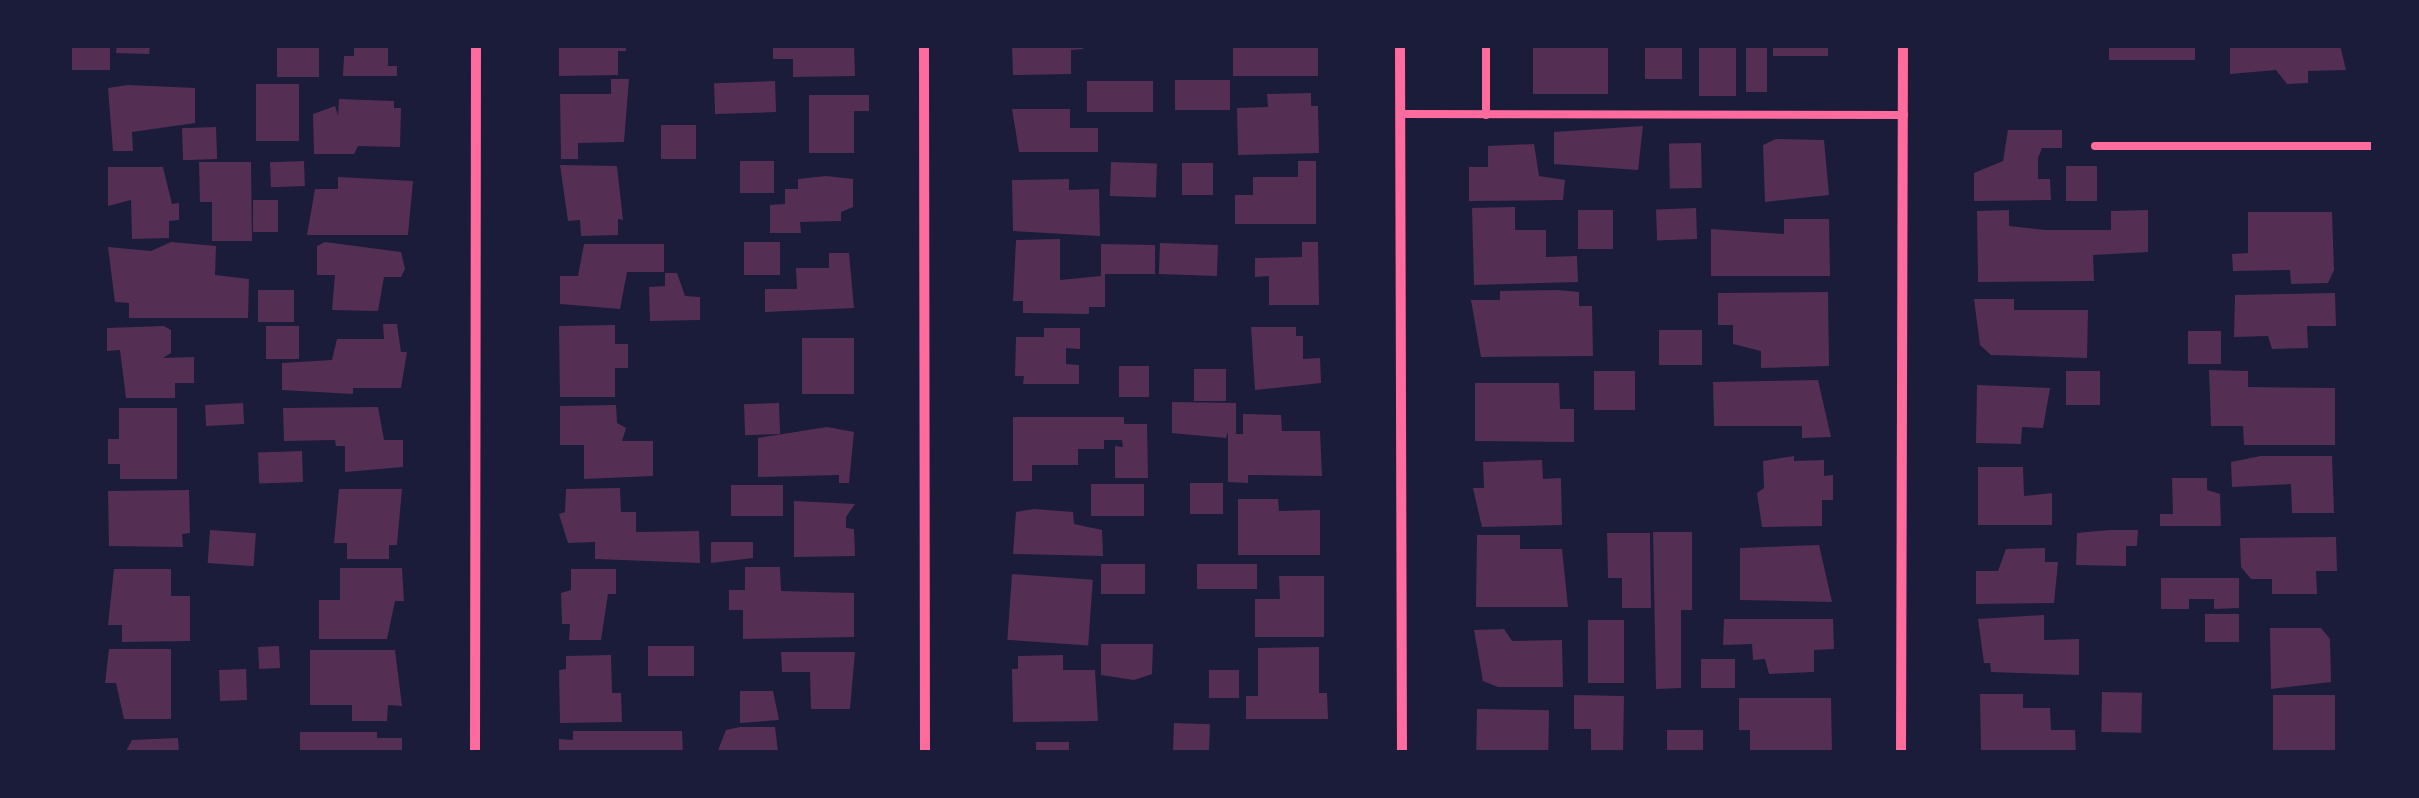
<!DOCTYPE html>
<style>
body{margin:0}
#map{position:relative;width:2419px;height:798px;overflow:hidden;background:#1b1b3a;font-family:Barlow,sans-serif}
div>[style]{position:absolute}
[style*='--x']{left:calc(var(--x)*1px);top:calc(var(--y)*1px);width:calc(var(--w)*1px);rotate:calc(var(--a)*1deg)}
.building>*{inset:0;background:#542f53;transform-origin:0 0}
.service>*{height:8px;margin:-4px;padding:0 4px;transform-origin:4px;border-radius:4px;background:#ff6b9d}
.minor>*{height:10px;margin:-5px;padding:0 5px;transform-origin:5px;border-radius:5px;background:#ff6b9d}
span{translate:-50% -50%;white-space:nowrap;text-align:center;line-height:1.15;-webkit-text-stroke:9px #1b1b3a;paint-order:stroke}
.frame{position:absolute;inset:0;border:48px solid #1b1b3a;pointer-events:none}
</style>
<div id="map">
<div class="building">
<i style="left:72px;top:45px;width:38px;height:25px"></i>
<i style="clip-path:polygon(117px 45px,150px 45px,149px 54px,116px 53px)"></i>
<i style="left:277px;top:45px;width:42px;height:32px"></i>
<i style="clip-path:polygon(354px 45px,388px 45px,388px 66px,397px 66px,397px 76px,343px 76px,344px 56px,354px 56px)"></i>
<i style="clip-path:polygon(559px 45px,626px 45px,626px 51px,618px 51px,618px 75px,559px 76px)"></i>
<i style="clip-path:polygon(773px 45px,854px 45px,855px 76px,793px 77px,793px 59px,773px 59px)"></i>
<i style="clip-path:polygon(1012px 45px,1083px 45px,1083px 49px,1071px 50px,1071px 74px,1013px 75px)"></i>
<i style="left:1233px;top:45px;width:85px;height:31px"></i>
<i style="left:1533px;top:45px;width:75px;height:49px"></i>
<i style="left:1645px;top:45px;width:37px;height:34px"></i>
<i style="left:1699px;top:45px;width:37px;height:51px"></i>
<i style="left:1746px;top:45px;width:21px;height:47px"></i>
<i style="left:1773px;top:45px;width:55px;height:11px"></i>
<i style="left:2109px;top:45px;width:86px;height:15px"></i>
<i style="clip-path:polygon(2230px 45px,2340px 45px,2346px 70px,2308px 71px,2308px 83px,2287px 84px,2276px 70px,2230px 74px)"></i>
<i style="clip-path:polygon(611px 79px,629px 79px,624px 142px,578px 143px,578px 159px,561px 159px,560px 94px,611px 94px)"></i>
<i style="left:1230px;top:80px;width:30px;height:55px;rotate:90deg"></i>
<i style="left:775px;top:81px;width:31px;height:61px;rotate:88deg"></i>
<i style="left:1153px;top:81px;width:31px;height:66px;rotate:90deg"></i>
<i style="left:256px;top:84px;width:43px;height:57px"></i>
<i style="clip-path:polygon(128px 85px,195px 88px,195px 123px,132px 132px,133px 151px,113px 151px,108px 88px)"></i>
<i style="clip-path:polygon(1311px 93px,1311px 106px,1318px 106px,1319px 153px,1238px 155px,1237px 108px,1268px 107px,1267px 94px)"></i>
<i style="clip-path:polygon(809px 95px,869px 95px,869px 111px,854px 111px,854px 153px,809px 153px)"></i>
<i style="clip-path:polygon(339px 99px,394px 101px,394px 108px,401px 108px,400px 147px,358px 146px,354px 154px,314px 154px,313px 114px,335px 106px,338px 115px)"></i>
<i style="clip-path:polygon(1012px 109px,1070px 109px,1070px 128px,1098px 128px,1098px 152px,1019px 152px)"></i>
<i style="left:661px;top:125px;width:35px;height:34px"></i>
<i style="clip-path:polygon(1643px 126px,1638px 170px,1554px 164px,1554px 132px)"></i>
<i style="left:216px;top:127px;width:32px;height:34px;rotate:88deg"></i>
<i style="clip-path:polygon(2008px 130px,2062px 130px,2062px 148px,2042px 148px,2038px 158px,2038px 179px,2050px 179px,2051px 200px,1974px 201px,1974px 173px,2003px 161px)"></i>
<i style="clip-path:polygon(1776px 139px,1824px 140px,1829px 195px,1765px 202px,1763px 145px)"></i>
<i style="left:1701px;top:143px;width:45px;height:32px;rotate:89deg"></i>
<i style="clip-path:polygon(1534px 144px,1539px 176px,1565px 180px,1563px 200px,1469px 201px,1469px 167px,1488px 167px,1488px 146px)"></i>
<i style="left:304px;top:161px;width:25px;height:34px;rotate:88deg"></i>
<i style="left:740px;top:161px;width:34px;height:32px"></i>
<i style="clip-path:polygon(1298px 161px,1316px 161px,1316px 224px,1235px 224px,1235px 195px,1253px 195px,1253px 177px,1298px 177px)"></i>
<i style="clip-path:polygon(199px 162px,251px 162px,252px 241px,212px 241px,212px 202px,200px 202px)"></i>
<i style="left:1111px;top:162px;width:46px;height:34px;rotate:2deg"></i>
<i style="left:1213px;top:163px;width:32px;height:31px;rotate:90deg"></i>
<i style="clip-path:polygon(560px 165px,617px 166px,623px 220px,618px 219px,618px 235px,581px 236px,580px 220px,568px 221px)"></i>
<i style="left:2097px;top:166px;width:35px;height:31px;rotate:90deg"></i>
<i style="clip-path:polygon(108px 167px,163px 167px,172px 204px,179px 203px,179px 220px,169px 221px,169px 238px,132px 239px,131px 200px,108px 206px)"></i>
<i style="clip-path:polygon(826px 176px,853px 179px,853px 207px,841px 212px,841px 221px,800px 222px,801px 233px,770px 233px,770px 205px,785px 204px,785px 189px,798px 189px,798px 179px)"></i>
<i style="clip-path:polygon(338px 177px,413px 181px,408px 235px,307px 235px,315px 189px,338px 189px)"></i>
<i style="clip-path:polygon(1069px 179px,1069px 190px,1099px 189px,1100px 236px,1013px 231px,1012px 180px)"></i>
<i style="left:253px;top:200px;width:25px;height:32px"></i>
<i style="clip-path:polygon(1515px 207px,1515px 230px,1546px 230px,1546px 257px,1577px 256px,1578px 282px,1474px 285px,1472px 208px)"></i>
<i style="left:1696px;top:208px;width:31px;height:40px;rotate:88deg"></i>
<i style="left:1578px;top:210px;width:35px;height:39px"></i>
<i style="clip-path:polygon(2009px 210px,2009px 226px,2045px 230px,2111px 230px,2111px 211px,2148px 210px,2148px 252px,2093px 255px,2094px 281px,1978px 282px,1977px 211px)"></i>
<i style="clip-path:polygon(2248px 212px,2332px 212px,2334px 270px,2328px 283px,2291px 284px,2290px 270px,2233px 271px,2232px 254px,2248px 253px)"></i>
<i style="clip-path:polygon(1784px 219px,1829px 219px,1830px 276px,1711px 276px,1711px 229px,1784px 234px)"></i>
<i style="clip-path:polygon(1060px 239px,1060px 280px,1101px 276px,1101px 244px,1155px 245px,1155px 274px,1105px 274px,1105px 307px,1089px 307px,1089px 314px,1023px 313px,1023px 301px,1013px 301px,1016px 240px)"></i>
<i style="clip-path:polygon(171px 242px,216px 246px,215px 275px,249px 279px,248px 318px,129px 318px,129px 303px,115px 302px,108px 247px,151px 251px)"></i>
<i style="clip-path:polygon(325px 242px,401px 252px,405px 269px,401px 277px,384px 277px,378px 311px,332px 310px,335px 275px,317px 275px,317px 246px)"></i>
<i style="left:744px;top:242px;width:36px;height:33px"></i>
<i style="clip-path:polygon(1302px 242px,1318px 242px,1319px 305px,1269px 305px,1269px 276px,1255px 277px,1255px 258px,1302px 257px)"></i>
<i style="left:1160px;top:243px;width:58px;height:31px;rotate:2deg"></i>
<i style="clip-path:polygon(584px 244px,664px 244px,664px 272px,627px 272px,620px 309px,560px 304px,560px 276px,578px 276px)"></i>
<i style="clip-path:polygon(829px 253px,849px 253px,854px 308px,765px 312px,765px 289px,797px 289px,796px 268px,829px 268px)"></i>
<i style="clip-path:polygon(665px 273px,677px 273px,685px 296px,700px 297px,700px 320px,650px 321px,649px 287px,665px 286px)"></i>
<i style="left:258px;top:290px;width:36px;height:32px"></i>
<i style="clip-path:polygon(1558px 290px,1579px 292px,1579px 306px,1592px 306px,1593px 356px,1481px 357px,1471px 300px,1500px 300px,1500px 291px)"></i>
<i style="clip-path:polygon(1828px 292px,1829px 366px,1761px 368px,1761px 351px,1733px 344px,1733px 325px,1718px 325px,1718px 293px)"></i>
<i style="clip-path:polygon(2335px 293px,2336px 326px,2307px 326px,2308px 348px,2272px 349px,2268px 336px,2234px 337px,2235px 295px)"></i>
<i style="clip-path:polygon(1974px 299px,2014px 299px,2014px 310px,2088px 310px,2087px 358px,1991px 355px,1980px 345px)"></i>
<i style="clip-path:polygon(383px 324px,397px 324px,401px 352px,407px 352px,401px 388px,353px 388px,353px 394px,282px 390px,282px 363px,332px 360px,337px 339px,384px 339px)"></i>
<i style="clip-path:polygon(615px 325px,615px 344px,628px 344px,628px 368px,615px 368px,615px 397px,560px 397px,559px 326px)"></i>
<i style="clip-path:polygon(164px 326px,171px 330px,171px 353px,163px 358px,194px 357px,194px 383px,175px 383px,175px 398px,126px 398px,120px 350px,107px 351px,107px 328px)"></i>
<i style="left:266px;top:326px;width:33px;height:33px"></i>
<i style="clip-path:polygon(1251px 327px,1296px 327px,1296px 336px,1303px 336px,1303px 359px,1320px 358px,1321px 383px,1255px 390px)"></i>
<i style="clip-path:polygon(1044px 328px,1080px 328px,1080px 349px,1066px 348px,1066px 364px,1079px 365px,1079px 384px,1023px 384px,1024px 376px,1015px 376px,1016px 337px,1044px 337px)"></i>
<i style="left:1659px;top:330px;width:43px;height:35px"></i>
<i style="left:2188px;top:331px;width:33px;height:33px"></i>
<i style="left:802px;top:338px;width:52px;height:56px"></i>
<i style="left:1119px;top:366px;width:30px;height:31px"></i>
<i style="left:1194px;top:369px;width:32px;height:32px"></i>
<i style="clip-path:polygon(2209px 370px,2248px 371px,2248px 387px,2335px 388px,2335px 445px,2244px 445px,2243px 426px,2211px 426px)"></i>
<i style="left:1594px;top:371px;width:41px;height:39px"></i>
<i style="left:2100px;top:371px;width:34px;height:34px;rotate:90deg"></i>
<i style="clip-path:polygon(1818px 380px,1831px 437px,1802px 438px,1802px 426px,1714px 426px,1713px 382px)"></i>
<i style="clip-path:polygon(1475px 383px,1559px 383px,1560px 409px,1574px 409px,1574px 442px,1475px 441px)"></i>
<i style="clip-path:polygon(1977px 385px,2050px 388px,2043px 428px,2022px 427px,2021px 444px,1976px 443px)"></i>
<i style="clip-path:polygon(1172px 402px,1236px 403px,1236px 434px,1243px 434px,1243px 414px,1281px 415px,1282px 431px,1320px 431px,1322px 476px,1248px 475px,1248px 483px,1228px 482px,1228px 432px,1226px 438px,1172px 433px)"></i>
<i style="left:243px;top:403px;width:21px;height:38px;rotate:87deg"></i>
<i style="left:779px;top:403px;width:31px;height:35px;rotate:88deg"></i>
<i style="clip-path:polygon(616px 405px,617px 423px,626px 428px,622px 441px,653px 441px,653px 476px,584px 479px,584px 445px,560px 445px,560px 406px)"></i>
<i style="clip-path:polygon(378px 407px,384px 440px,403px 440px,403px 467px,345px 472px,345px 446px,336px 446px,335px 440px,284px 441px,283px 408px)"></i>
<i style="clip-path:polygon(119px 408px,177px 408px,177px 479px,120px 479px,120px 464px,108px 464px,108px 439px,119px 439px)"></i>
<i style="clip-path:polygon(1013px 417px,1124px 417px,1124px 424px,1147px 424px,1148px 478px,1115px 478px,1115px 446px,1123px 447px,1122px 440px,1104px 440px,1104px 449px,1078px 449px,1078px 465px,1032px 465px,1032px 481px,1013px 481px)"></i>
<i style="clip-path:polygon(827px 427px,854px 432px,849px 483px,839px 483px,839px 475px,758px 477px,758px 438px)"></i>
<i style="left:302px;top:451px;width:31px;height:44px;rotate:88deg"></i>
<i style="clip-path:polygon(1794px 456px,1794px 461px,1824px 460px,1824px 476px,1833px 475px,1833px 500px,1822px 500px,1822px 526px,1762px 527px,1757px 493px,1764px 488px,1763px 461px)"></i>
<i style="clip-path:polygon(2261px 456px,2332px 456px,2334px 513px,2292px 513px,2291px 484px,2232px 487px,2231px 462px)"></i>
<i style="clip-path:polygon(1542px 460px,1543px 479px,1561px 478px,1562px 525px,1482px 527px,1473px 488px,1484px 488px,1483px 462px)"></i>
<i style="clip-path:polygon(1978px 467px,2023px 467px,2024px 496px,2052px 493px,2052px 525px,1978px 525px)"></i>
<i style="clip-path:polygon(2172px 478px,2207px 478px,2207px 490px,2220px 494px,2221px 526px,2160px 526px,2160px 514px,2173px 514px)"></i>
<i style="left:1223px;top:483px;width:31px;height:33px;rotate:90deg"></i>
<i style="left:1091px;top:484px;width:53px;height:32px"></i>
<i style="left:731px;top:485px;width:52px;height:31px"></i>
<i style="clip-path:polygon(620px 488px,621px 512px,636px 512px,636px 532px,699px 531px,700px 563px,595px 559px,595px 542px,568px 543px,559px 514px,565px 512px,566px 489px)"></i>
<i style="clip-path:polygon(339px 489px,402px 489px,397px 545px,389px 545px,389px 559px,347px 559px,347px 543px,334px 543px)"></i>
<i style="clip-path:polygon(189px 490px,190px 533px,182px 534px,183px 547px,109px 546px,108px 491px)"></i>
<i style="clip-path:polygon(1238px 499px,1278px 499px,1279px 511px,1320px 510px,1320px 555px,1238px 555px)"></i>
<i style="clip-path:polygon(794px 501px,855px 504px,846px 517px,846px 528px,854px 529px,855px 556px,794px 557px)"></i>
<i style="clip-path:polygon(1034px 509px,1073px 512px,1074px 524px,1102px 530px,1103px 556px,1013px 554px,1016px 512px)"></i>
<i style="left:210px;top:530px;width:46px;height:33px;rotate:4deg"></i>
<i style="clip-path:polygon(2109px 530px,2138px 530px,2137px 546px,2126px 546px,2126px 566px,2076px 565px,2077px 533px)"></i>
<i style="clip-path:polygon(1653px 532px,1692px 532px,1692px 610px,1681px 610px,1681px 688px,1656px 689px)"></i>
<i style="clip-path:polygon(1607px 533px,1650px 533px,1651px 608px,1622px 608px,1622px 578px,1608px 578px)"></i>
<i style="clip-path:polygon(1477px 535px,1520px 535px,1520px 549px,1562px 549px,1568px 607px,1476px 607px)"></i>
<i style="clip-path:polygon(2336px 537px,2337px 571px,2316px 571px,2317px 594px,2272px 594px,2272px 579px,2251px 579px,2241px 567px,2240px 538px)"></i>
<i style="clip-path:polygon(711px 542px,753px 542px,753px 558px,711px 563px)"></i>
<i style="clip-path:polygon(1819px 545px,1832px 602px,1740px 600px,1740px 548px)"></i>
<i style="clip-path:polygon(2045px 548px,2045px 562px,2058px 562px,2054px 603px,1976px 604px,1976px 571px,1998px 571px,2006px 549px)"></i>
<i style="left:1101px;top:564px;width:44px;height:30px"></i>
<i style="left:1197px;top:564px;width:60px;height:25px"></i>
<i style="clip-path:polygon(745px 567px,780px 567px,781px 591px,854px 593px,854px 637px,743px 639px,743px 610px,729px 610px,729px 590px,745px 590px)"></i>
<i style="clip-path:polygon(340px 568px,402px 568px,404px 601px,395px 601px,387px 639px,319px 639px,319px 600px,340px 600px)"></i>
<i style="clip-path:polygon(114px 569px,171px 569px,171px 596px,190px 596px,190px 641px,122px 642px,122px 625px,108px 625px)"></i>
<i style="clip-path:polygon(571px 569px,616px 569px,616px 594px,608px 594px,601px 640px,569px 640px,570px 624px,562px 624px,561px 593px,571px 590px)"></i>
<i style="left:1012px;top:574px;width:81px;height:66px;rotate:4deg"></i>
<i style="clip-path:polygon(1279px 576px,1324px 576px,1324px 637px,1255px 637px,1255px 599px,1280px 599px)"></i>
<i style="clip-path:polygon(2161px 578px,2239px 578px,2239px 608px,2214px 609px,2214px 599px,2189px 599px,2189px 609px,2161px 609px)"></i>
<i style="left:2205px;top:614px;width:34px;height:28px"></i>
<i style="clip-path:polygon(2044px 615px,2044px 640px,2079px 639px,2079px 675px,1991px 672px,1990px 663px,1984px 663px,1978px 619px)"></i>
<i style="clip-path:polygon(1724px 619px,1833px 619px,1834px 649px,1814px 650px,1814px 672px,1769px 674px,1765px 659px,1753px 660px,1752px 644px,1723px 645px)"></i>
<i style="left:1588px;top:620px;width:36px;height:63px"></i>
<i style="clip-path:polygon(2270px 628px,2321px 628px,2330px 639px,2331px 682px,2271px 689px)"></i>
<i style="clip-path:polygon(1504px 629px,1512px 641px,1562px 640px,1563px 687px,1498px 687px,1483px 681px,1474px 630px)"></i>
<i style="clip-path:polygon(1101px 644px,1153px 644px,1152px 674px,1134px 680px,1101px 675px)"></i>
<i style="left:279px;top:646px;width:22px;height:21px;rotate:87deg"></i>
<i style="left:648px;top:646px;width:46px;height:30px"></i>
<i style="clip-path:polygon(1319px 647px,1319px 693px,1327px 693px,1328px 719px,1246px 719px,1246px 696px,1258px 696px,1258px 648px)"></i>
<i style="clip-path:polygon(109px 649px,171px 649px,171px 719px,124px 719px,116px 683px,105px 683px)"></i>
<i style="clip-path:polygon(310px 650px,395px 650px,402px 706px,388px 705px,387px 721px,352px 721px,352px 705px,310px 705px)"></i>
<i style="clip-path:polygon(781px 652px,855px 652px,850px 709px,811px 709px,810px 672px,782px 672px)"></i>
<i style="clip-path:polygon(611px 655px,612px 693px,621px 693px,622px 722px,560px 723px,559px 670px,566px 669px,566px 656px)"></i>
<i style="clip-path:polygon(1063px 655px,1063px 670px,1095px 670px,1098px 721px,1013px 722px,1012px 669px,1018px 669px,1018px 656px)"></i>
<i style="left:1735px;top:659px;width:29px;height:34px;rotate:90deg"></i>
<i style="left:246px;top:669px;width:31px;height:27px;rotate:88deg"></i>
<i style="left:1209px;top:670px;width:30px;height:28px"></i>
<i style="clip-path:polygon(740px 691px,773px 691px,779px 720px,740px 723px)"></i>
<i style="left:2102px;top:692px;width:40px;height:40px;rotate:1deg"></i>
<i style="clip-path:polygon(1980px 694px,2023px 694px,2023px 708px,2050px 708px,2051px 730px,2075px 730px,2076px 753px,1981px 753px)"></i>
<i style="clip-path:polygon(1574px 695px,1624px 696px,1623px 753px,1591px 753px,1591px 729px,1574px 729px)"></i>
<i style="left:2273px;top:695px;width:62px;height:58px"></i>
<i style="clip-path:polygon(1739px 698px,1831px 698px,1832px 753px,1750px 753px,1750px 730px,1739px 730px)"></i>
<i style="left:1477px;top:709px;width:72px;height:44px;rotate:1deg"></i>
<i style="left:1174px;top:723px;width:36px;height:30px;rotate:2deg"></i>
<i style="clip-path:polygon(740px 727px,775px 727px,778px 752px,717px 753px,726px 730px)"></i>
<i style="left:1667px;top:730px;width:36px;height:23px"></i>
<i style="clip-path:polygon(573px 731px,682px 731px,683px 753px,559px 753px,559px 739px,573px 740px)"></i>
<i style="clip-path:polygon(300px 732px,377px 732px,377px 738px,402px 738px,402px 753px,300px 753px)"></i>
<i style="clip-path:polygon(178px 738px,179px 753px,125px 753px,132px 740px)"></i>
<i style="left:1036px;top:742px;width:33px;height:11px"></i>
</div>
<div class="service">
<i style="--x:1486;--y:45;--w:70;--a:90"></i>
<i style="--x:1400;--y:114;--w:504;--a:0.11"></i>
<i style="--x:2095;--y:146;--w:279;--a:0"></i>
</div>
<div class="minor">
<i style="--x:924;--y:45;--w:708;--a:89.92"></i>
<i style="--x:1400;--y:45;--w:708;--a:89.84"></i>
<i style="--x:475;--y:753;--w:708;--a:-89.92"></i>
<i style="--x:1901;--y:753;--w:708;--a:-89.84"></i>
</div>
<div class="frame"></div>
</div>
